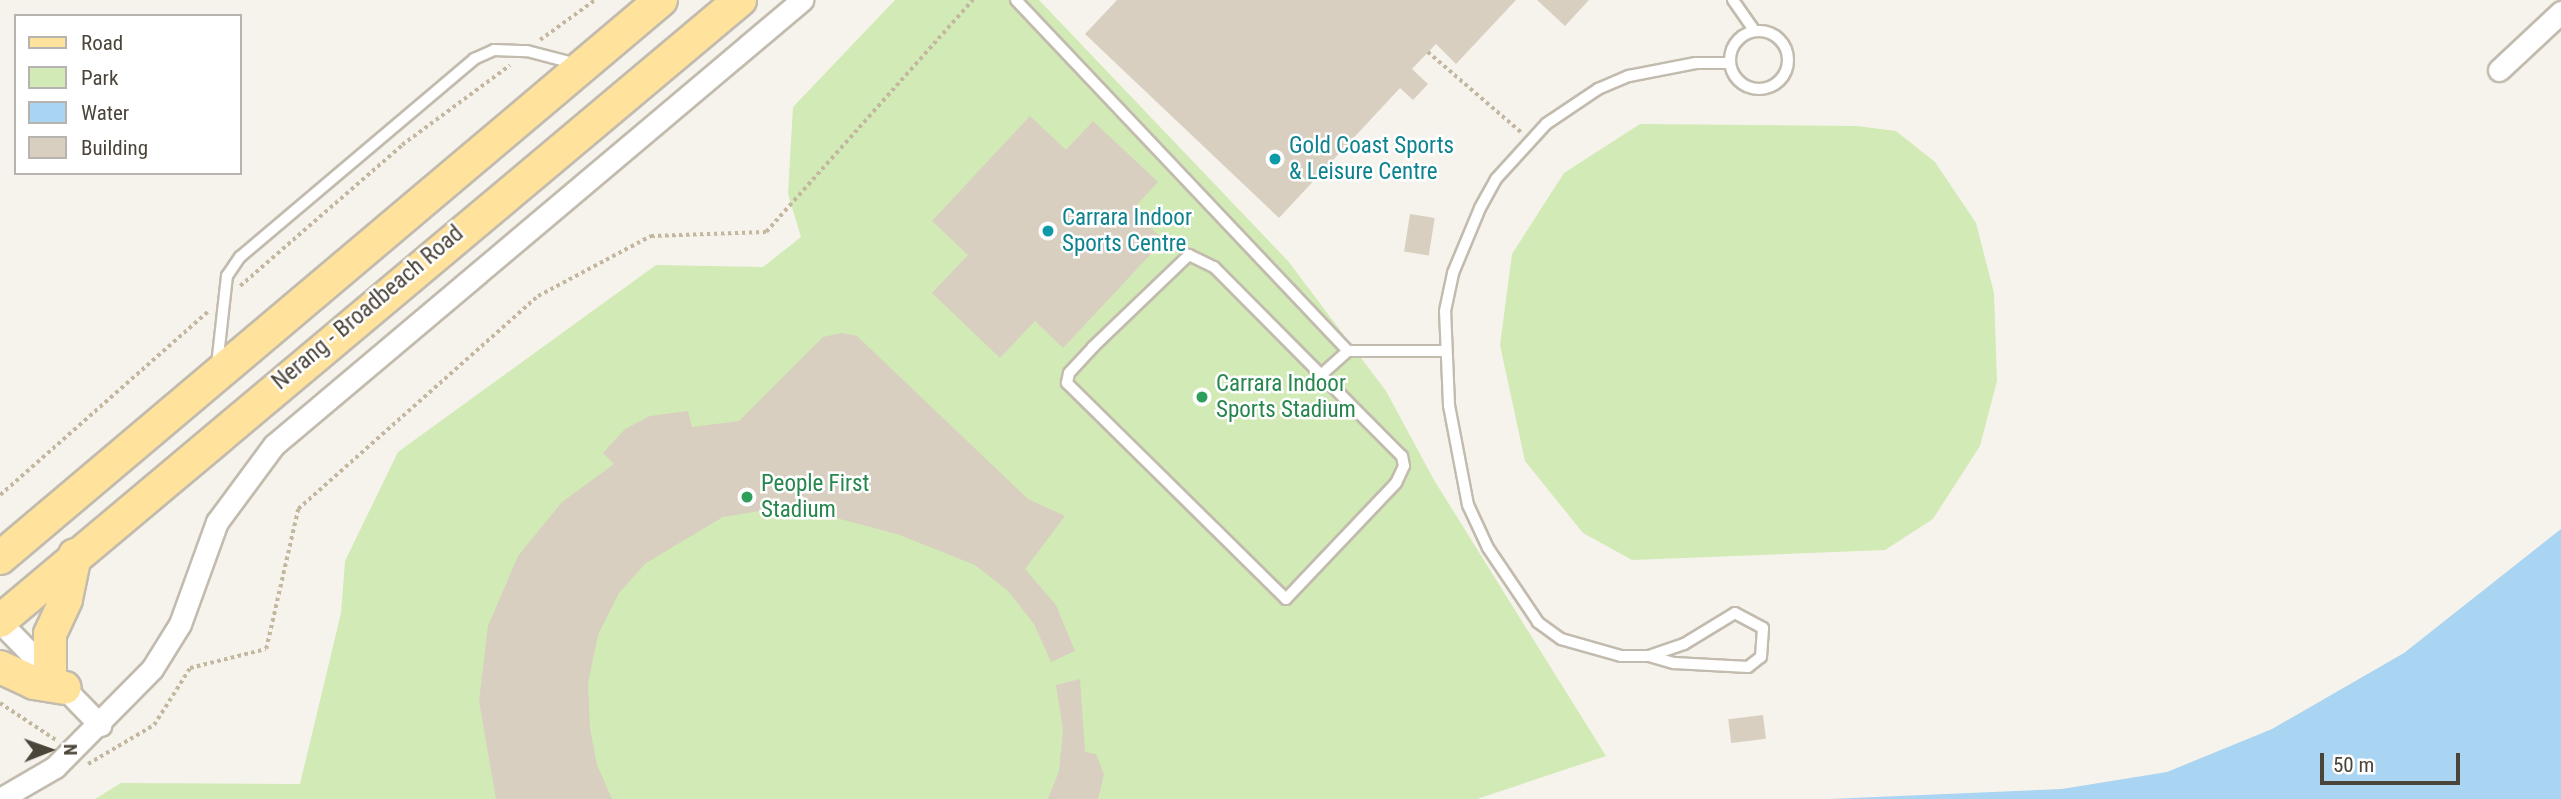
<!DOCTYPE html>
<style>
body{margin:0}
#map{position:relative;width:2561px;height:799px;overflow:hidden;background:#f6f3ec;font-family:"Roboto Condensed",sans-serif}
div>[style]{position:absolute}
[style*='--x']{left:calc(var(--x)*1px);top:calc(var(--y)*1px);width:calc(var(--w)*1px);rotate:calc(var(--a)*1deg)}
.green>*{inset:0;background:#d2eab5}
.water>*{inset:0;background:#a9d4f2}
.building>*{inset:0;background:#d8cfc1;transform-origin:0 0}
.path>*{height:3.5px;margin-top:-1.75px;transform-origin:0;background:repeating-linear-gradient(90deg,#c4b79f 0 3.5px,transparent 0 7px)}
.roads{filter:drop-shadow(2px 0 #c2bbae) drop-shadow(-2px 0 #c2bbae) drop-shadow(0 2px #c2bbae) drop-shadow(0 -2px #c2bbae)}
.lane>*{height:10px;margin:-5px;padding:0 5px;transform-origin:5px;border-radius:5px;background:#fff}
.lane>.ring{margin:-5px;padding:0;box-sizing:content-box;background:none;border:10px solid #fff;border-radius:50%}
.street>*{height:21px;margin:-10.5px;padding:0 10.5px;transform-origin:10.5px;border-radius:10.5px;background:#fff}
.primary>*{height:32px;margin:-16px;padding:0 16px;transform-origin:16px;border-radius:16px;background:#ffe39c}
.dots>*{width:19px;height:19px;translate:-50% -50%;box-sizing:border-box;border:4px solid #fff;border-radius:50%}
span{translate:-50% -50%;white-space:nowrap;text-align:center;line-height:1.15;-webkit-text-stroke:5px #fff;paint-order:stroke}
.culture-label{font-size:23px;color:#0d838f}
.left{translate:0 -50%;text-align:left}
.street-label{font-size:23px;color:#4b4439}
.leisure-label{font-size:23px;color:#27864d}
.legend{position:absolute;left:14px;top:14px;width:228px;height:161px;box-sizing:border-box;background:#fff;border:2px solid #b7b4b0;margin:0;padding:9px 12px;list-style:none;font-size:21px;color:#4b4439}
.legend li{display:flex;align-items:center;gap:14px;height:35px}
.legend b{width:35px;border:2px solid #b7b4b0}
.north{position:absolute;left:14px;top:715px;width:70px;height:70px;-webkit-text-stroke:5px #fff;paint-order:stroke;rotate:89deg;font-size:19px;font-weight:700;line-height:28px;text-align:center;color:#4b4439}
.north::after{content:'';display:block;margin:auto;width:24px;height:32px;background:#4b4439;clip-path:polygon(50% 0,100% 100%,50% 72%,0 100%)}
.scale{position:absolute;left:2320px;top:753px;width:140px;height:32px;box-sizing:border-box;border:4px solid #4b4439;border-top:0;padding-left:9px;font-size:21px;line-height:24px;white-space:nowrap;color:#4b4439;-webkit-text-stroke:5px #fff;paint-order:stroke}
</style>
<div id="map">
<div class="green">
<i style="clip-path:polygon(895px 0,1039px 0,1288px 261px,1386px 391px,1434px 480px,1606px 756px,1477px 799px,95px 799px,121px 783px,300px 784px,341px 613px,345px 561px,398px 452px,656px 265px,763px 267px,801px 237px,788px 194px,793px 107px)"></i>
<i style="clip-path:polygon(1640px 124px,1857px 126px,1896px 131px,1935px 162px,1976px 223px,1994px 293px,1997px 381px,1980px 446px,1933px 519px,1885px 550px,1632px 560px,1583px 533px,1525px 461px,1500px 345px,1512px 254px,1564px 173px)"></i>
</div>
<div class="water">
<i style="clip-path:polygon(2561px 529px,2561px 799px,1829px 799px,2062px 789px,2167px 772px,2272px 729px,2404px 653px)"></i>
</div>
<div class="building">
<i style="clip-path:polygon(1117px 0,1516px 0,1456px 64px,1436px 44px,1412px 69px,1428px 84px,1413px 100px,1400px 88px,1279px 218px,1085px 34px)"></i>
<i style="clip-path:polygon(1537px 0,1589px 0,1565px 26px)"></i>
<i style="clip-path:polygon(1030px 116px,1066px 150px,1093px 121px,1158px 182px,1132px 210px,1164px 240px,1063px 348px,1035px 321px,1000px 358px,932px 293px,968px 255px,932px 221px)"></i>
<i style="left:1410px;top:214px;width:25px;height:38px;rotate:9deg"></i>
<i style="clip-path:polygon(842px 333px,857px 336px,1028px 499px,1065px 516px,1025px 569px,1056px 605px,1075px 651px,1051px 662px,1034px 624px,1007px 590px,975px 565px,897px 534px,813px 512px,771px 509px,723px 517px,646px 563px,619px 593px,598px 635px,588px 683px,590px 729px,597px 765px,612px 799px,496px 799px,479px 701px,488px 626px,518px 556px,562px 502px,614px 464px,603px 453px,625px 429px,650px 416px,688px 411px,692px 427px,739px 421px,823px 337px)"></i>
<i style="clip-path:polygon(1080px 679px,1085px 752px,1096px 754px,1104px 774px,1098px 799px,1048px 799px,1059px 771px,1063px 730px,1056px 685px)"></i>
<i style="left:1763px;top:715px;width:24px;height:35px;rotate:83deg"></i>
</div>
<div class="path">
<i style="--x:540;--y:40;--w:68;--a:-36"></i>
<i style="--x:1428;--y:52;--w:123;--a:40.7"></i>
<i style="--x:240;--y:286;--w:215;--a:-41"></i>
<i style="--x:402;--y:145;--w:134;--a:-36.5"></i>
<i style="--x:0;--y:495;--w:278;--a:-41.4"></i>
<i style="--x:0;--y:703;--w:67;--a:33.5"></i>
<i style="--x:88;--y:764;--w:77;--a:-30.6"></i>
<i style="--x:154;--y:725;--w:67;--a:-57.7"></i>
<i style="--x:190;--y:668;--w:78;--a:-14"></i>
<i style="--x:266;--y:649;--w:144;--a:-77.1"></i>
<i style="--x:298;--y:509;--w:321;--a:-41.6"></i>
<i style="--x:538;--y:296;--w:128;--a:-28"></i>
<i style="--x:651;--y:236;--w:115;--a:-2"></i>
<i style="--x:766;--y:232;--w:311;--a:-48.3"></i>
</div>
<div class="roads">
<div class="lane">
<i style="--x:1016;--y:0;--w:483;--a:46.6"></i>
<i style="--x:1348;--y:351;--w:95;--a:0"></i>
<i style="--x:1733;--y:0;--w:37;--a:55"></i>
<i class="ring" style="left:1730px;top:31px;width:48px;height:48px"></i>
<i style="--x:1189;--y:255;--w:28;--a:26"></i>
<i style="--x:1214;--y:267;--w:267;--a:45.2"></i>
<i style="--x:1402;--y:456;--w:10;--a:79"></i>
<i style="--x:1404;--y:466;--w:19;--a:115"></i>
<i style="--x:1396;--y:483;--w:160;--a:133.5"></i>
<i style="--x:1286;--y:599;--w:308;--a:-135.4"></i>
<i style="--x:1067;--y:383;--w:10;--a:-79"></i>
<i style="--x:1069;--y:373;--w:35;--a:-47"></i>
<i style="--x:1093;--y:347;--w:133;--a:-43.8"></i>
<i style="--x:217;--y:365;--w:90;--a:-83.6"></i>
<i style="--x:227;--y:276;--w:23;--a:-56"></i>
<i style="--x:240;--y:257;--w:307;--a:-40.2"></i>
<i style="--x:474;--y:59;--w:22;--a:-24"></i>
<i style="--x:494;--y:50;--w:33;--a:2"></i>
<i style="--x:527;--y:51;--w:52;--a:14.6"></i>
<i style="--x:1321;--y:375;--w:36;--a:-42"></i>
<i style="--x:1649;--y:656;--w:26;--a:16"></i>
<i style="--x:1674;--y:663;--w:74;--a:3.1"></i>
<i style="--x:1748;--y:667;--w:16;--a:-38"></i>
<i style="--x:1761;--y:657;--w:29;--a:-86"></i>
<i style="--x:1763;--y:628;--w:32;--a:-152"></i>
<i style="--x:1735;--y:613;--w:60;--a:148.7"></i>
<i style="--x:1684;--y:644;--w:37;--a:161"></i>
<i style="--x:1649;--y:656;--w:28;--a:180"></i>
<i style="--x:1621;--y:656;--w:62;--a:-164.2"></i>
<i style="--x:1561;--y:639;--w:29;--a:-144"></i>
<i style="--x:1538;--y:622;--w:89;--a:-124"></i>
<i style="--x:1488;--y:548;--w:47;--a:-114.9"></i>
<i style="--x:1468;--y:505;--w:102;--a:-100.8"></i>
<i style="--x:1449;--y:405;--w:94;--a:-92.4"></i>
<i style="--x:1445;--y:311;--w:39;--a:-78"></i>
<i style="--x:1453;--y:273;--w:70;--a:-67.4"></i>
<i style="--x:1480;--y:208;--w:33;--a:-61"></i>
<i style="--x:1496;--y:179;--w:74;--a:-47.7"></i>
<i style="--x:1546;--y:124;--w:63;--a:-33.9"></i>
<i style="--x:1598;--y:89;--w:34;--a:-23"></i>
<i style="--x:1629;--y:76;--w:68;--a:-11"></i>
<i style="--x:1696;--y:63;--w:33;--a:0"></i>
</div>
<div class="street">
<i style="--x:2499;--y:70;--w:85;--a:-43.1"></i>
<i style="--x:0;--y:622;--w:144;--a:45.8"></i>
<i style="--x:0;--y:799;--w:64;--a:-30.2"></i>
<i style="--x:55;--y:767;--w:138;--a:-45.3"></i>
<i style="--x:152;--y:669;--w:53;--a:-58.1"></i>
<i style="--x:180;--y:624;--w:109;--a:-70.1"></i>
<i style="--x:217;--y:522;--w:96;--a:-53.5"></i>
<i style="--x:274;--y:445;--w:691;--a:-40.12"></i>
</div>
<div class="primary">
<i style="--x:0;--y:558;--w:865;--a:-40.17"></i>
<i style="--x:0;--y:621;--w:966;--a:-40"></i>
<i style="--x:0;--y:667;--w:38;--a:25"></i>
<i style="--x:34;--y:683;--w:31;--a:9"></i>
<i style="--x:50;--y:674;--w:40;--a:-90"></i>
<i style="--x:50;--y:634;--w:38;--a:-65"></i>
<i style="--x:66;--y:599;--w:45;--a:-78.4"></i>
</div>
</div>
<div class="dots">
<i style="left:1275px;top:159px;background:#0f9aa8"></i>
<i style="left:1048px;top:231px;background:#0f9aa8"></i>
<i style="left:1202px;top:397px;background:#2e9e5b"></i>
<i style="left:747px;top:497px;background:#2e9e5b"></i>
</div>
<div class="culture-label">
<span class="left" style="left:1289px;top:159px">Gold Coast Sports<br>&amp; Leisure Centre</span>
<span class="left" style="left:1062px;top:231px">Carrara Indoor<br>Sports Centre</span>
</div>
<div class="street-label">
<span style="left:368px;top:308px;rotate:-40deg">Nerang - Broadbeach Road</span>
</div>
<div class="leisure-label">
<span class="left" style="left:1216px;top:397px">Carrara Indoor<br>Sports Stadium</span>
<span class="left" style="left:761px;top:497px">People First<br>Stadium</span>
</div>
<ul class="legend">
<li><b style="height:9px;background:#ffe39c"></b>Road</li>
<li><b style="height:19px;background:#d2eab5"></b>Park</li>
<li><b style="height:19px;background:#a9d4f2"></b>Water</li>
<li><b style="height:19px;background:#d8cfc1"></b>Building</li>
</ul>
<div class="north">N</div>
<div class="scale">50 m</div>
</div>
